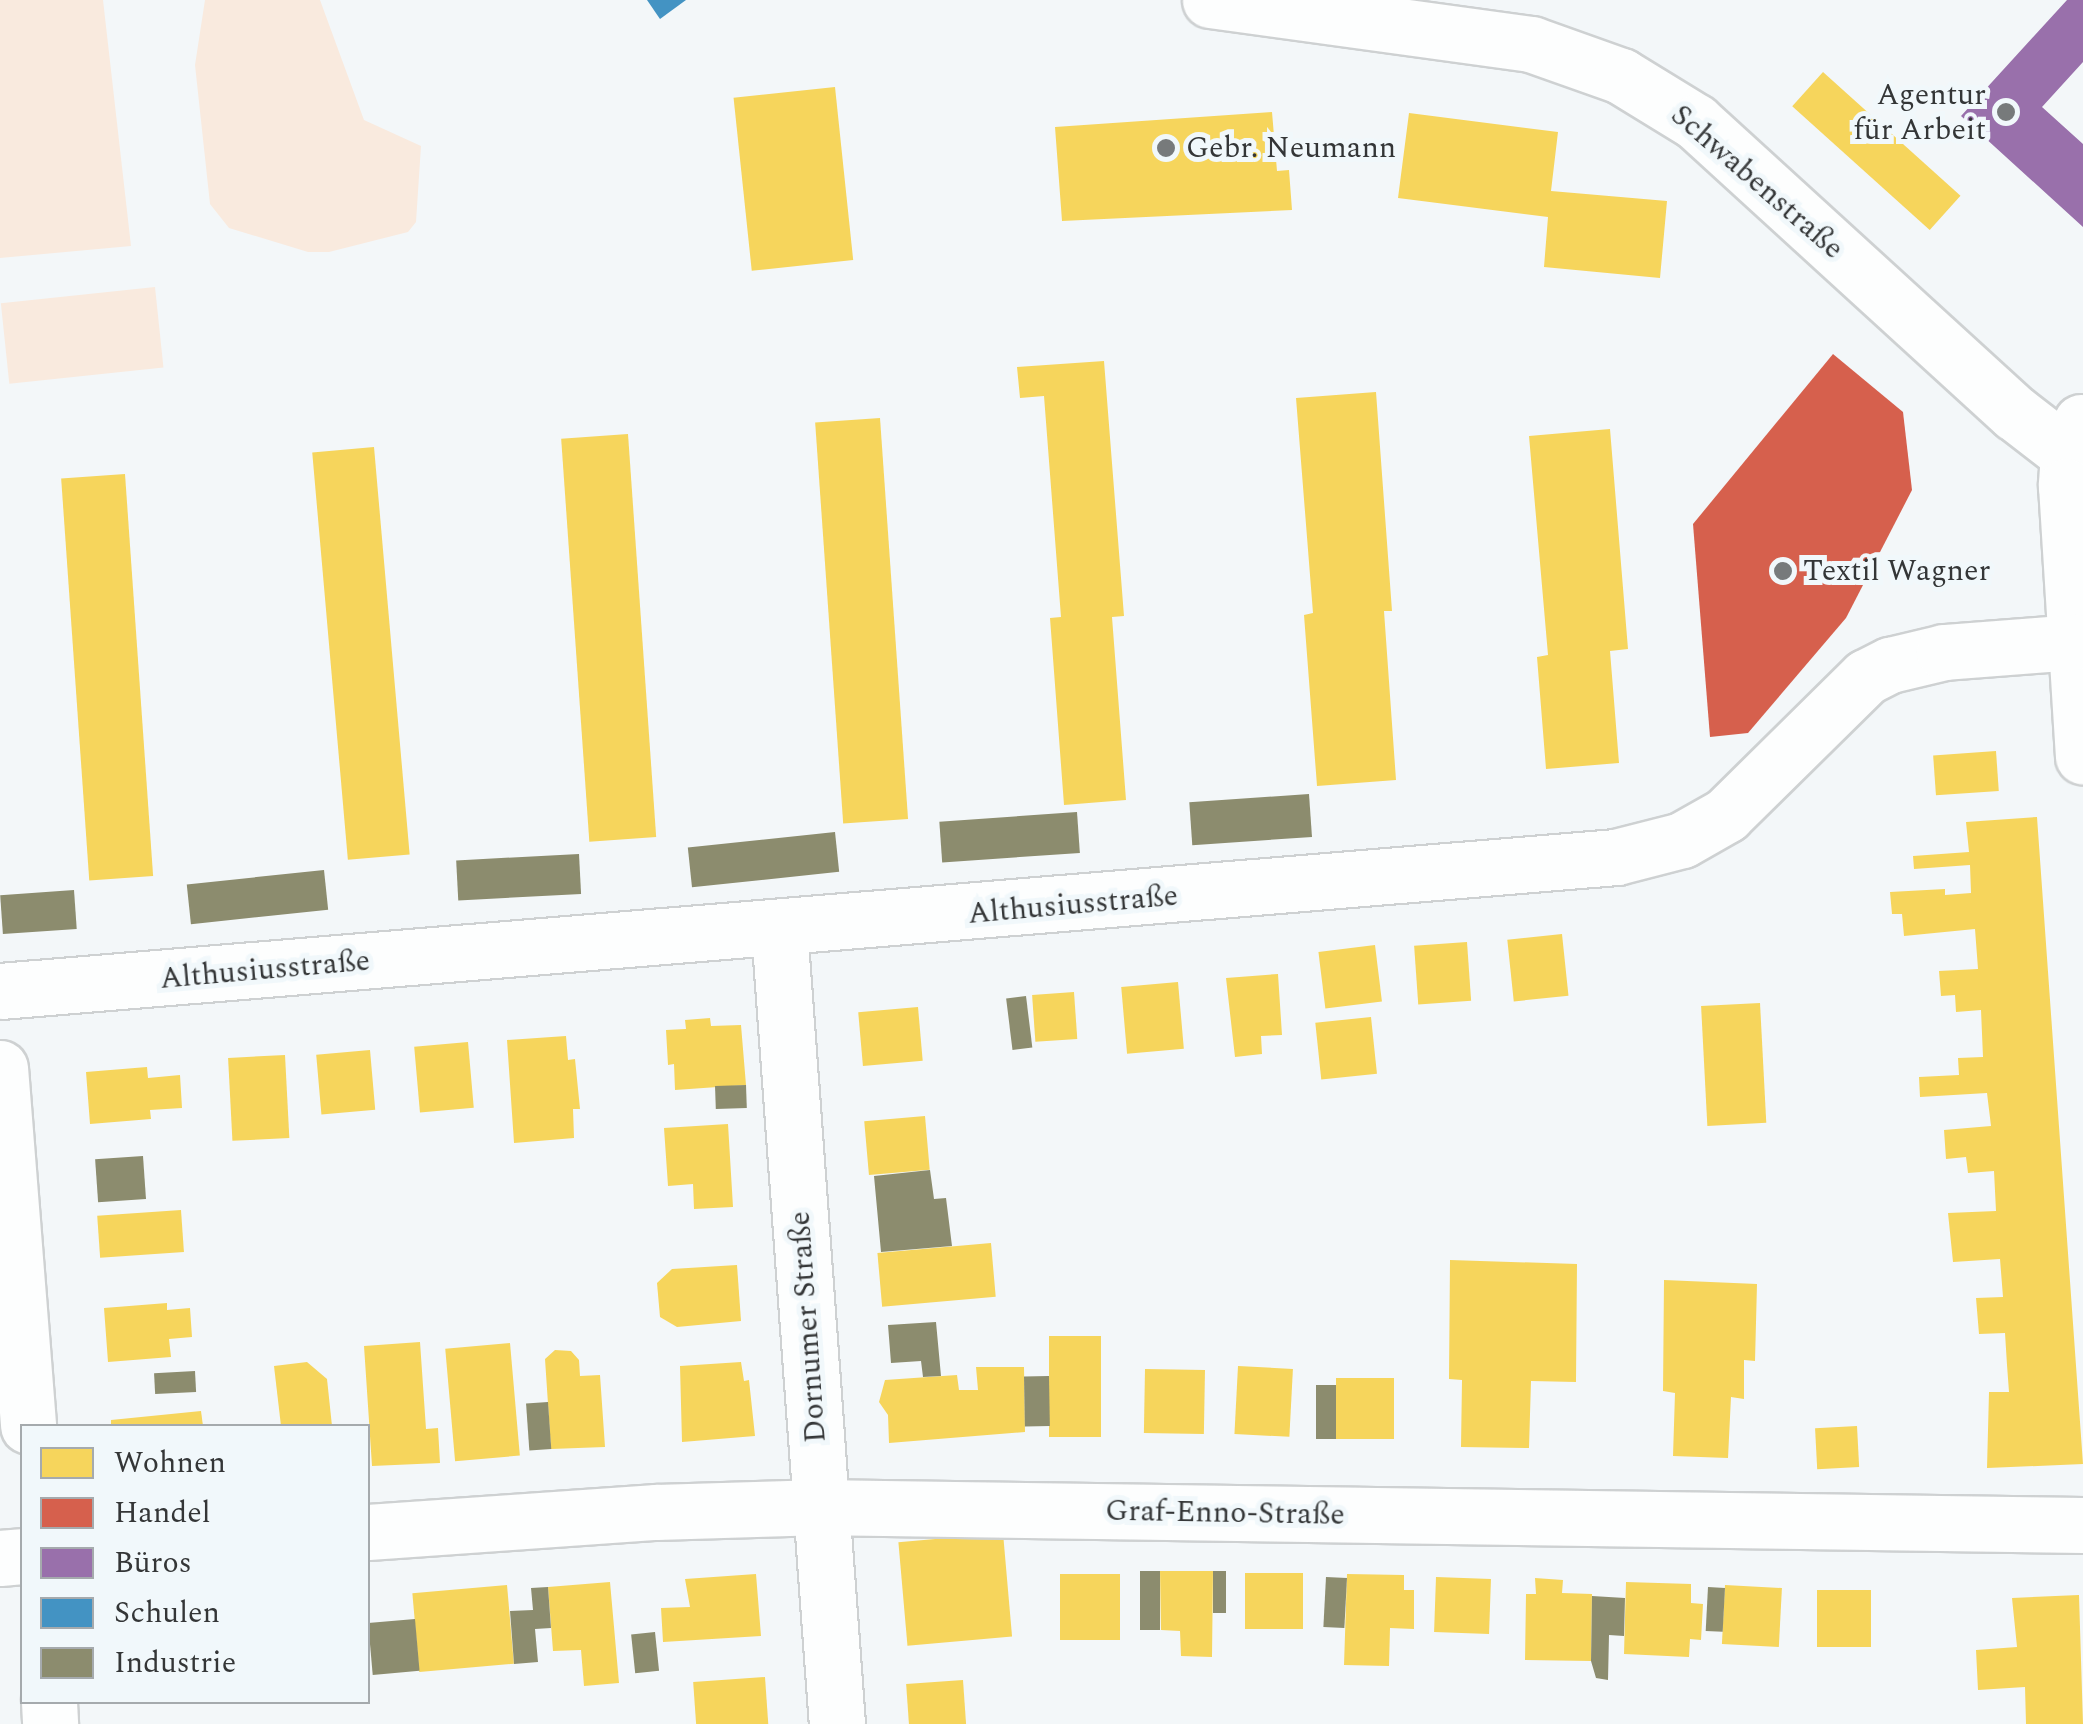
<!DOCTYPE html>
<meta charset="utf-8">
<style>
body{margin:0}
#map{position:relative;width:2083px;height:1724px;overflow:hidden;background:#f3f7f9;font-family:Spectral,serif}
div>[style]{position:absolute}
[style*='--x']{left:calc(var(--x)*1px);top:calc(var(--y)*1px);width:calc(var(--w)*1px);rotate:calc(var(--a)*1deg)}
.green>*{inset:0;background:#f9eade;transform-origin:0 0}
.homes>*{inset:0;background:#f6d55c;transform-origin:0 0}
.shops>*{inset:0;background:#d6604d}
.offices>*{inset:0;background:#9970ab}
.schools>*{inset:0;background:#4393c3}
.industry>*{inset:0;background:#8c8c6e;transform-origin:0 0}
.roads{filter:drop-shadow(2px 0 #ced1d2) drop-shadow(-2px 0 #ced1d2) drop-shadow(0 2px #ced1d2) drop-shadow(0 -2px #ced1d2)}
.street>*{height:55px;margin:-27.5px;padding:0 27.5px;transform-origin:27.5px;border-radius:27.5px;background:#fdfefe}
.dots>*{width:28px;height:28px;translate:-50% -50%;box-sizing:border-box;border:5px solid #f1f8fb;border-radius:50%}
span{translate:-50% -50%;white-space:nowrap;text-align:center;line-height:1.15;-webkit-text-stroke:10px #f1f8fb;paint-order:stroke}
.poi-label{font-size:30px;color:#343637}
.right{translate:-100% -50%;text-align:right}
.left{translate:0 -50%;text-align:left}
.street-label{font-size:30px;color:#343637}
.legend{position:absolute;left:20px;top:1424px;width:350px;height:280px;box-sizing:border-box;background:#f1f8fb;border:2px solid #a5aaad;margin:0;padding:12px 18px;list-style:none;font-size:30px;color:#343637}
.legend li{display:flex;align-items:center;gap:20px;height:50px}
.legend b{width:50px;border:2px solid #a5aaad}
</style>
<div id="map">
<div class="green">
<i style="clip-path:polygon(0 0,103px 0,131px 246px,0 258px)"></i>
<i style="clip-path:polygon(205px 0,320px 0,364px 120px,421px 146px,416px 222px,408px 232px,329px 252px,308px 252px,229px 228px,210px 204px,195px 65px)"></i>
<i style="left:155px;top:287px;width:81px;height:155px;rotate:84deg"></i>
</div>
<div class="homes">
<i style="left:1823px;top:72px;width:185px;height:46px;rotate:42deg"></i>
<i style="left:835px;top:87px;width:174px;height:102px;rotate:84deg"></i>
<i style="clip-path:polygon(1272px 112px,1277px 171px,1289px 170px,1292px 210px,1062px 221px,1055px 127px)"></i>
<i style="clip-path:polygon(1409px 113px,1558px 132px,1551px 191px,1667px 201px,1660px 278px,1544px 267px,1548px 217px,1398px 198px)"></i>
<i style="clip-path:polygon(1104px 361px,1124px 616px,1112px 617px,1126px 800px,1064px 805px,1050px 618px,1061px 617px,1044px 396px,1020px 398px,1017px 367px)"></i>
<i style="clip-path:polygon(1376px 392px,1392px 611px,1384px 611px,1396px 780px,1317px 786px,1304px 615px,1313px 613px,1296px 398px)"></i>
<i style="left:880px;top:418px;width:402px;height:65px;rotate:86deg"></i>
<i style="clip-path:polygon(1610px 429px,1628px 649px,1610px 651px,1619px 763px,1546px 769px,1537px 657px,1548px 655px,1529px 436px)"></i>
<i style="left:628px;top:434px;width:404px;height:67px;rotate:86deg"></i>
<i style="left:374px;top:447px;width:409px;height:62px;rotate:85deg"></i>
<i style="left:125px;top:474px;width:403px;height:64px;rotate:86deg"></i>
<i style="left:1996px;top:751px;width:40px;height:63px;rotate:86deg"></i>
<i style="clip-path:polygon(2037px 817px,2083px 1464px,1987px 1468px,1989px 1392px,2009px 1392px,2007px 1365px,2005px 1333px,1979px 1334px,1976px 1298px,2003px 1297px,2000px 1259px,1953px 1262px,1948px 1213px,1996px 1211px,1994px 1171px,1968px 1173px,1966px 1157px,1946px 1159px,1944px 1130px,1991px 1126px,1987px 1093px,1920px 1097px,1919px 1077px,1959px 1075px,1958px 1058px,1983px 1057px,1981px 1010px,1956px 1012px,1955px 995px,1941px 996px,1939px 971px,1978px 969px,1975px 929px,1904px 936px,1902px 914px,1892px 914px,1890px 892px,1945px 889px,1945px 895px,1971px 893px,1970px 865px,1914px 869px,1913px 856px,1969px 852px,1966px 822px)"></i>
<i style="left:1562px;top:934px;width:62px;height:55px;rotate:84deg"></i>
<i style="left:1467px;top:942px;width:59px;height:53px;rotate:86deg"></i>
<i style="left:1375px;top:945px;width:57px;height:57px;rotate:83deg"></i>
<i style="clip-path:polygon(1278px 974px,1282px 1035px,1261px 1036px,1262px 1054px,1235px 1057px,1226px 978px)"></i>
<i style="left:1178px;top:982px;width:67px;height:57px;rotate:85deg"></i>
<i style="left:1074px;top:992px;width:47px;height:42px;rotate:86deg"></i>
<i style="left:1760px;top:1003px;width:120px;height:59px;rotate:87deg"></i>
<i style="left:918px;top:1007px;width:54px;height:60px;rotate:85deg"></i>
<i style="left:1371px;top:1017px;width:57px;height:56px;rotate:84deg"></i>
<i style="clip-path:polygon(710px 1018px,711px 1026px,741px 1025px,746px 1085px,675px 1090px,674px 1064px,668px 1065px,666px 1030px,686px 1029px,685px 1020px)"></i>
<i style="clip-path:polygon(566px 1036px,568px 1060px,575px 1059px,580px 1109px,573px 1109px,574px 1138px,514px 1143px,507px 1040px)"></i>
<i style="left:468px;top:1042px;width:66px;height:54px;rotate:85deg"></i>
<i style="left:370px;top:1050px;width:60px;height:54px;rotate:85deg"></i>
<i style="left:285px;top:1055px;width:83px;height:57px;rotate:87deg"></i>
<i style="clip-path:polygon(147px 1067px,148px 1078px,180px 1075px,182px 1108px,150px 1110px,151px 1119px,90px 1124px,86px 1072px)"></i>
<i style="left:925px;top:1116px;width:54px;height:61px;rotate:85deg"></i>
<i style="clip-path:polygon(728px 1124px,733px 1207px,694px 1209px,693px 1184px,668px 1186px,664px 1128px)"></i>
<i style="left:181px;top:1210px;width:42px;height:84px;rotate:86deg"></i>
<i style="left:991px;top:1243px;width:54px;height:114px;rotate:85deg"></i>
<i style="clip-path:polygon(1450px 1260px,1577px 1264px,1576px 1382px,1531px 1381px,1529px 1448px,1461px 1447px,1462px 1380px,1449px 1379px)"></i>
<i style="clip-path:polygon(737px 1265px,741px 1321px,677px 1327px,660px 1317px,657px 1283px,672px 1269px)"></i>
<i style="clip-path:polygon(1664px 1280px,1757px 1284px,1755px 1361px,1744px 1360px,1744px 1399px,1731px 1397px,1728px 1458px,1673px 1456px,1675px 1393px,1663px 1391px)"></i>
<i style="clip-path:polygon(167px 1303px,167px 1310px,190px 1308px,192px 1337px,169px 1339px,171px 1357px,108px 1362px,104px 1308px)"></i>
<i style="left:1049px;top:1336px;width:52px;height:101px"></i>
<i style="clip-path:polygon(420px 1342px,426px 1429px,438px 1428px,440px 1463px,372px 1466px,364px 1346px)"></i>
<i style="left:510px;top:1343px;width:113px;height:65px;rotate:85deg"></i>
<i style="clip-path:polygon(555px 1350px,571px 1351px,579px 1360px,580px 1376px,600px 1375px,605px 1447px,551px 1449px,545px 1359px)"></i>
<i style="clip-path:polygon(307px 1362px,327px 1379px,332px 1426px,281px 1426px,274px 1366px)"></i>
<i style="clip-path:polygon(741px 1362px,744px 1381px,749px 1380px,755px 1436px,682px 1442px,680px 1366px)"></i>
<i style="left:1238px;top:1366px;width:55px;height:68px;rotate:3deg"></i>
<i style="clip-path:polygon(976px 1367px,1024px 1367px,1025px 1432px,889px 1443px,888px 1415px,879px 1402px,885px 1380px,957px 1375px,959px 1390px,978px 1390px)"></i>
<i style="left:1145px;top:1369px;width:60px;height:64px;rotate:1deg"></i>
<i style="left:1336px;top:1378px;width:58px;height:61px"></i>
<i style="clip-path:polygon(201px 1411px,203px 1426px,111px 1426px,111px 1420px)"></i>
<i style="left:1857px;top:1426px;width:41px;height:42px;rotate:87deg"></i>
<i style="left:1003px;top:1533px;width:104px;height:105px;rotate:85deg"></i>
<i style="clip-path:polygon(1160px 1571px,1213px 1571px,1212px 1657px,1181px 1656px,1180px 1631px,1161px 1630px)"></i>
<i style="left:1245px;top:1573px;width:58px;height:56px"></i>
<i style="clip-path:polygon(756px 1574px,761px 1636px,663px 1642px,661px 1608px,690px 1607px,685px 1579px)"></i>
<i style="left:1060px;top:1574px;width:60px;height:66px"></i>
<i style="clip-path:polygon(1347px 1574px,1404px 1575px,1404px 1590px,1414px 1590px,1414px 1629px,1390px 1628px,1389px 1666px,1344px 1665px)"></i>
<i style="left:1436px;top:1577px;width:55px;height:55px;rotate:2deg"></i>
<i style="clip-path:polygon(1535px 1578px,1563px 1580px,1562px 1593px,1592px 1594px,1591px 1661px,1525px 1660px,1526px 1594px,1536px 1594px)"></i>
<i style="clip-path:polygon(610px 1582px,619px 1683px,584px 1686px,581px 1650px,553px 1651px,548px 1587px)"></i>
<i style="clip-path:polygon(1626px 1582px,1691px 1584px,1691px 1603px,1703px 1604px,1701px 1640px,1690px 1639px,1689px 1657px,1624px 1654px)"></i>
<i style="left:507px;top:1585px;width:79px;height:95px;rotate:85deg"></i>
<i style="left:1725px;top:1585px;width:57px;height:59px;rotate:3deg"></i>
<i style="left:1817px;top:1590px;width:54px;height:57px"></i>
<i style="clip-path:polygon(2079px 1595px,2083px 1724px,2026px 1724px,2025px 1687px,1978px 1690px,1976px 1650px,2017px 1647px,2012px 1598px)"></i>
<i style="left:765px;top:1677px;width:47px;height:72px;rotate:86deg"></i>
<i style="left:963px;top:1680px;width:44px;height:57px;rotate:86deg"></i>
</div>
<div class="shops">
<i style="clip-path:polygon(1833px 354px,1903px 412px,1912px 490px,1846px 618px,1748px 733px,1710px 737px,1693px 524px)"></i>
</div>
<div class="offices">
<i style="clip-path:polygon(2067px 0,2083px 0,2083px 62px,2042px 107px,2083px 144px,2083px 227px,1961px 116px)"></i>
</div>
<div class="schools">
<i style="clip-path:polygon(647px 0,686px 0,660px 19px)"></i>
</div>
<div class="industry">
<i style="left:1309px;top:794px;width:43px;height:120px;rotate:86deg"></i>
<i style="left:1077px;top:812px;width:41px;height:138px;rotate:86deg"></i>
<i style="left:835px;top:832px;width:40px;height:148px;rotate:84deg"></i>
<i style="left:579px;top:854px;width:40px;height:123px;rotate:87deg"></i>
<i style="left:324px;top:870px;width:40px;height:138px;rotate:84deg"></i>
<i style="left:74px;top:890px;width:39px;height:74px;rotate:86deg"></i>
<i style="left:1026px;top:996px;width:52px;height:20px;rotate:83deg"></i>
<i style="left:746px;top:1085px;width:23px;height:31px;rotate:88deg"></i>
<i style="left:143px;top:1156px;width:43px;height:48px;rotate:86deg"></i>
<i style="clip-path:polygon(930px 1170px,934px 1199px,946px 1198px,952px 1246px,881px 1252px,874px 1176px)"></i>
<i style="clip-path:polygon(936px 1322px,941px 1376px,923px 1377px,921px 1361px,891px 1363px,888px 1325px)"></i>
<i style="left:195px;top:1371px;width:21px;height:41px;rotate:87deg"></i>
<i style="left:1049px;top:1376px;width:50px;height:25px;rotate:89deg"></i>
<i style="left:1316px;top:1385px;width:20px;height:54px"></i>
<i style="left:548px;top:1402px;width:47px;height:22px;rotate:86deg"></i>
<i style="left:1140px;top:1571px;width:20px;height:59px"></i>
<i style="left:1213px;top:1571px;width:13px;height:42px"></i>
<i style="left:1326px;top:1577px;width:21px;height:50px;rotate:3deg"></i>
<i style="clip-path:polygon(548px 1587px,551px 1628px,535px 1629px,538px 1662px,514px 1664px,510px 1611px,533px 1610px,531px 1588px)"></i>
<i style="left:1708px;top:1587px;width:17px;height:44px;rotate:3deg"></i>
<i style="clip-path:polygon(1592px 1596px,1625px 1598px,1624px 1636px,1609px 1635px,1608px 1680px,1596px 1678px,1591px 1661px)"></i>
<i style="left:415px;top:1619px;width:52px;height:47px;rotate:85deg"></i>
<i style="left:655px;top:1632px;width:39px;height:24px;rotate:84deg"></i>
</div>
<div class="roads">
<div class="street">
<i style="--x:1210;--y:0;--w:324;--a:7.8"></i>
<i style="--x:1531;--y:44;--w:96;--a:19.6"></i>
<i style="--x:1621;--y:76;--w:88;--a:31.5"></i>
<i style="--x:1696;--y:122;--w:432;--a:42.4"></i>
<i style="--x:2015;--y:413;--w:67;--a:37.7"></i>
<i style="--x:2081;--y:422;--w:35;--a:112"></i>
<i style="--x:2068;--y:454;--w:32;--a:94"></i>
<i style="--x:2066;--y:486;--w:271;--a:86.4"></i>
<i style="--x:779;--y:929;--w:797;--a:85.83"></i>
<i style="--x:0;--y:991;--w:1622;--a:-4.74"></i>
<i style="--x:1616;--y:857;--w:68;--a:-14.4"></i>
<i style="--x:1682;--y:840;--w:51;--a:-29.6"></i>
<i style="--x:1726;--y:815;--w:197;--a:-44.6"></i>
<i style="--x:1866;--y:677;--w:27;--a:-27"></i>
<i style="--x:1890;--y:665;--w:56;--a:-13.5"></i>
<i style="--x:1944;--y:652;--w:131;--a:-4.4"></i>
<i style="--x:0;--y:1068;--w:359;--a:85.5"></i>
<i style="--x:368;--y:1532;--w:289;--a:-4"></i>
<i style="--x:656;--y:1512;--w:166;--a:-1.7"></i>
<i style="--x:822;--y:1507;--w:1261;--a:0.82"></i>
<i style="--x:0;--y:1558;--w:22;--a:-5"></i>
<i style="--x:49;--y:1702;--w:22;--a:87"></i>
</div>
</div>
<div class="dots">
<i style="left:2006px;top:112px;background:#777a7b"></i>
<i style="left:1166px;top:148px;background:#777a7b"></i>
<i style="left:1783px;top:571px;background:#777a7b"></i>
</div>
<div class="poi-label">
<span class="right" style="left:1986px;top:112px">Agentur<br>für Arbeit</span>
<span class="left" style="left:1186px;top:148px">Gebr. Neumann</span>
<span class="left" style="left:1803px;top:571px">Textil Wagner</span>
</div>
<div class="street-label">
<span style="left:1757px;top:182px;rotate:41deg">Schwabenstraße</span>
<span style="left:1073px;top:905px;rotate:-5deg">Althusiusstraße</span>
<span style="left:265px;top:970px;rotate:-5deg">Althusiusstraße</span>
<span style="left:808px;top:1327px;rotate:-94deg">Dornumer Straße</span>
<span style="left:1225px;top:1513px;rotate:1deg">Graf-Enno-Straße</span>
</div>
<ul class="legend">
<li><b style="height:28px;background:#f6d55c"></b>Wohnen</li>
<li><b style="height:28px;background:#d6604d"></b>Handel</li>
<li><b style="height:28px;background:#9970ab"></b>Büros</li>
<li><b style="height:28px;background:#4393c3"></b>Schulen</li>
<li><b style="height:28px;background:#8c8c6e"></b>Industrie</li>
</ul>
</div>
